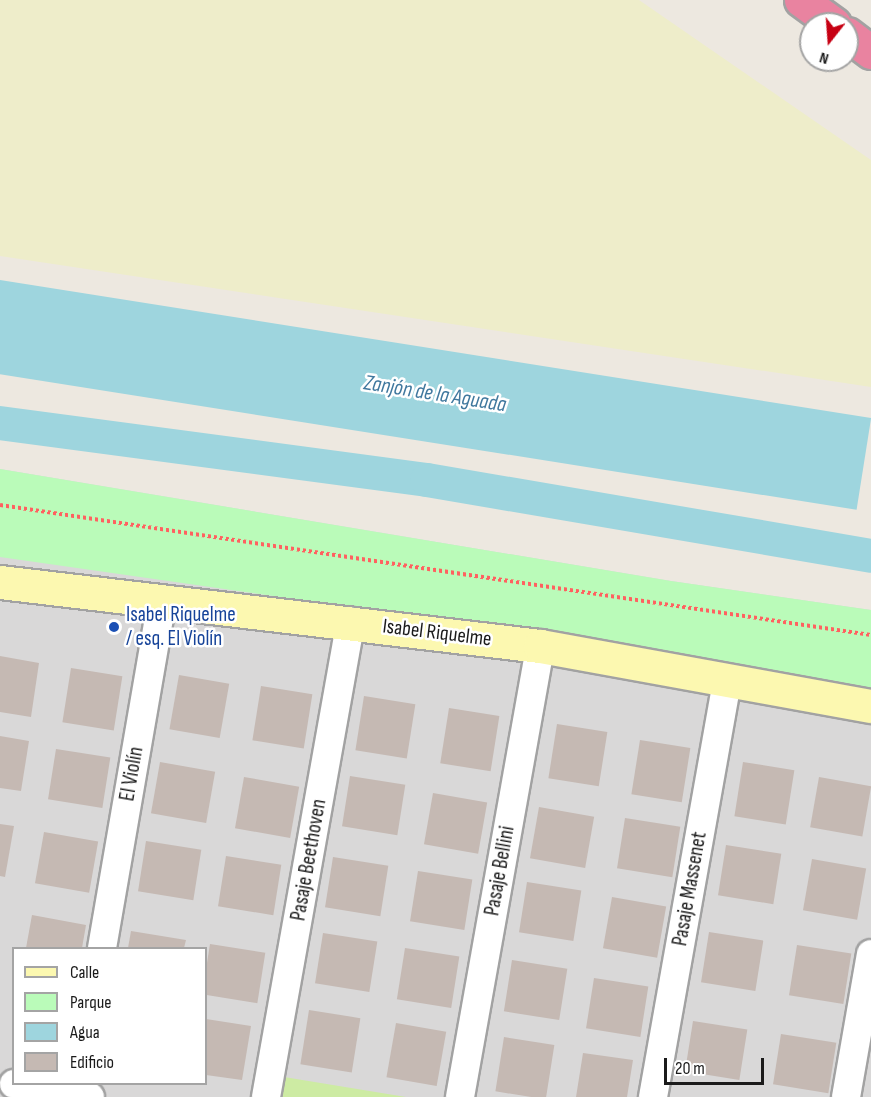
<!DOCTYPE html>
<meta charset="utf-8">
<style>
body{margin:0}
#map{position:relative;width:871px;height:1097px;overflow:hidden;background:#ede8e0;font-family:"Sofia Sans Condensed",sans-serif}
div>[style]{position:absolute}
[style*='--x']{left:calc(var(--x)*1px);top:calc(var(--y)*1px);width:calc(var(--w)*1px);rotate:calc(var(--a)*1deg)}
.residential>*{inset:0;background:#d9d8d8}
.farmland>*{inset:0;background:#eeedca}
.grass>*{inset:0;background:#cdeba3}
.park>*{inset:0;background:#bafbb9}
.water>*{inset:0;background:#9ed5de;transform-origin:0 0}
.canal>*{height:34px;margin:-17px;padding:0 17px;transform-origin:17px;border-radius:17px;background:#9ed5de}
.building>*{inset:0;background:#c5b9b3;transform-origin:0 0}
.path>*{height:4px;margin-top:-2px;transform-origin:0;background:repeating-linear-gradient(90deg,#ff6160 0 3px,transparent 0 6px)}
.roads{filter:drop-shadow(2px 0 #a2a2a2) drop-shadow(-2px 0 #a2a2a2) drop-shadow(0 2px #a2a2a2) drop-shadow(0 -2px #a2a2a2)}
.street>*{height:28px;margin:-14px;padding:0 14px;transform-origin:14px;border-radius:14px;background:#fff}
.secondary>*{height:33px;margin:-16.5px;padding:0 16.5px;transform-origin:16.5px;border-radius:16.5px;background:#fcf8b0}
.highway>*{height:33px;margin:-16.5px;padding:0 16.5px;transform-origin:16.5px;border-radius:16.5px;background:#e983a0}
.dots>*{width:16px;height:16px;translate:-50% -50%;box-sizing:border-box;border:3px solid #fff;border-radius:50%}
span{translate:-50% -50%;white-space:nowrap;text-align:center;line-height:1.15;-webkit-text-stroke:5px #fff;paint-order:stroke}
.transit-label{font-size:21px;color:#164399}
.left{translate:0 -50%;text-align:left}
.street-label{font-size:21px;color:#1b1b1b}
.water-label{font-size:22px;color:#40789e;font-style:italic}
.legend{position:absolute;left:12px;top:947px;width:195px;height:138px;box-sizing:border-box;background:#fff;border:2px solid #a4a4a4;margin:0;padding:8px 10px;list-style:none;font-size:18px;color:#1b1b1b}
.legend li{display:flex;align-items:center;gap:12px;height:30px}
.legend b{width:30px;border:2px solid #a4a4a4}
.north{position:absolute;left:799px;top:12px;width:60px;height:60px;box-sizing:border-box;background:#fff;border:2px solid #a4a4a4;border-radius:50%;rotate:197deg;font-size:16px;font-weight:700;line-height:24px;text-align:center;color:#1b1b1b}
.north::after{content:'';display:block;margin:auto;width:21px;height:27px;background:#c70013;clip-path:polygon(50% 0,100% 100%,50% 72%,0 100%)}
.scale{position:absolute;left:664px;top:1058px;width:100px;height:27px;box-sizing:border-box;border:3px solid #1b1b1b;border-top:0;padding-left:8px;font-size:18px;line-height:21px;white-space:nowrap;color:#1b1b1b;-webkit-text-stroke:4px #fff;paint-order:stroke}
</style>
<div id="map">
<div class="residential">
<i style="clip-path:polygon(evenodd,0 469px,671px 581px,871px 610px,871px 1097px,0 1097px,0 469px,14px 948px,206px 948px,206px 1084px,14px 1084px,14px 948px)"></i>
</div>
<div class="farmland">
<i style="clip-path:polygon(0 0,639px 0,871px 160px,871px 387px,0 256px)"></i>
</div>
<div class="grass">
<i style="clip-path:polygon(284px 1077px,406px 1097px,281px 1097px)"></i>
</div>
<div class="park">
<i style="clip-path:polygon(0 469px,671px 581px,871px 610px,871px 688px,658px 651px,0 557px)"></i>
</div>
<div class="water">
<i style="left:0;top:280px;width:882px;height:93px;rotate:9deg"></i>
</div>
<div class="canal">
<i style="--x:0;--y:423;--w:431;--a:7.6"></i>
<i style="--x:427;--y:480;--w:450;--a:9.7"></i>
</div>
<div class="building">
<i style="clip-path:polygon(0 656px,39px 663px,31px 717px,0 712px)"></i>
<i style="left:71px;top:668px;width:52px;height:55px;rotate:9deg"></i>
<i style="left:179px;top:675px;width:51px;height:55px;rotate:10deg"></i>
<i style="left:261px;top:686px;width:52px;height:55px;rotate:9deg"></i>
<i style="left:364px;top:696px;width:52px;height:55px;rotate:9deg"></i>
<i style="left:449px;top:708px;width:51px;height:56px;rotate:9deg"></i>
<i style="left:557px;top:724px;width:51px;height:55px;rotate:9deg"></i>
<i style="clip-path:polygon(0 736px,29px 741px,21px 791px,0 788px)"></i>
<i style="left:640px;top:740px;width:51px;height:55px;rotate:9deg"></i>
<i style="left:56px;top:749px;width:55px;height:51px;rotate:9deg"></i>
<i style="left:160px;top:762px;width:56px;height:52px;rotate:10deg"></i>
<i style="left:743px;top:762px;width:52px;height:55px;rotate:9deg"></i>
<i style="left:350px;top:776px;width:56px;height:51px;rotate:9deg"></i>
<i style="left:244px;top:777px;width:56px;height:52px;rotate:10deg"></i>
<i style="left:819px;top:777px;width:53px;height:51px;rotate:10deg"></i>
<i style="left:433px;top:793px;width:55px;height:52px;rotate:10deg"></i>
<i style="left:539px;top:807px;width:56px;height:52px;rotate:10deg"></i>
<i style="left:625px;top:818px;width:56px;height:51px;rotate:9deg"></i>
<i style="clip-path:polygon(0 824px,14px 826px,5px 877px,0 876px)"></i>
<i style="left:44px;top:832px;width:55px;height:52px;rotate:10deg"></i>
<i style="left:146px;top:841px;width:56px;height:51px;rotate:9deg"></i>
<i style="left:726px;top:845px;width:56px;height:51px;rotate:9deg"></i>
<i style="left:226px;top:856px;width:56px;height:51px;rotate:9deg"></i>
<i style="left:333px;top:857px;width:56px;height:51px;rotate:9deg"></i>
<i style="left:812px;top:859px;width:55px;height:52px;rotate:10deg"></i>
<i style="left:418px;top:871px;width:55px;height:51px;rotate:9deg"></i>
<i style="left:527px;top:882px;width:55px;height:51px;rotate:9deg"></i>
<i style="left:612px;top:897px;width:55px;height:52px;rotate:10deg"></i>
<i style="clip-path:polygon(32px 915px,86px 925px,82px 948px,26px 948px)"></i>
<i style="clip-path:polygon(131px 931px,186px 940px,184px 948px,128px 948px)"></i>
<i style="left:709px;top:932px;width:55px;height:51px;rotate:9deg"></i>
<i style="left:323px;top:933px;width:55px;height:51px;rotate:9deg"></i>
<i style="left:210px;top:944px;width:56px;height:51px;rotate:9deg"></i>
<i style="left:797px;top:945px;width:55px;height:51px;rotate:9deg"></i>
<i style="left:405px;top:948px;width:55px;height:52px;rotate:9deg"></i>
<i style="left:512px;top:960px;width:56px;height:52px;rotate:9deg"></i>
<i style="left:594px;top:978px;width:55px;height:51px;rotate:9deg"></i>
<i style="left:309px;top:1010px;width:52px;height:55px;rotate:9deg"></i>
<i style="clip-path:polygon(206px 1019px,251px 1026px,242px 1080px,206px 1075px)"></i>
<i style="left:693px;top:1021px;width:55px;height:51px;rotate:9deg"></i>
<i style="left:396px;top:1023px;width:51px;height:55px;rotate:10deg"></i>
<i style="left:781px;top:1034px;width:56px;height:51px;rotate:9deg"></i>
<i style="left:504px;top:1037px;width:51px;height:55px;rotate:9deg"></i>
<i style="clip-path:polygon(583px 1053px,633px 1060px,627px 1097px,576px 1097px)"></i>
</div>
<div class="path">
<i style="--x:0;--y:505;--w:881;--a:8.49"></i>
</div>
<div class="roads">
<div class="street">
<i style="--x:102;--y:948;--w:353;--a:-80.2"></i>
<i style="--x:14;--y:1084;--w:77;--a:9.7"></i>
<i style="--x:266;--y:1097;--w:483;--a:-79.9"></i>
<i style="--x:460;--y:1097;--w:458;--a:-79.9"></i>
<i style="--x:653;--y:1097;--w:424;--a:-79.9"></i>
<i style="--x:846;--y:1097;--w:145;--a:-80.1"></i>
</div>
<div class="secondary">
<i style="--x:0;--y:582;--w:544;--a:6.76"></i>
<i style="--x:540;--y:646;--w:336;--a:10.3"></i>
</div>
<div class="highway">
<i style="--x:801;--y:0;--w:41;--a:36"></i>
<i style="--x:847;--y:34;--w:30;--a:37"></i>
</div>
</div>
<div class="dots">
<i style="left:114px;top:627px;background:#1a4fb4"></i>
</div>
<div class="transit-label">
<span class="left" style="left:126px;top:627px">Isabel Riquelme<br>/ esq. El Violín</span>
</div>
<div class="street-label">
<span style="left:437px;top:633px;rotate:7deg">Isabel Riquelme</span>
<span style="left:132px;top:774px;rotate:-80deg">El Violín</span>
<span style="left:309px;top:860px;rotate:-80deg">Pasaje Beethoven</span>
<span style="left:500px;top:871px;rotate:-80deg">Pasaje Bellini</span>
<span style="left:690px;top:889px;rotate:-80deg">Pasaje Massenet</span>
</div>
<div class="water-label">
<span style="left:435px;top:394px;rotate:9deg">Zanjón de la Aguada</span>
</div>
<ul class="legend">
<li><b style="height:8px;background:#fcf8b0"></b>Calle</li>
<li><b style="height:16px;background:#bafbb9"></b>Parque</li>
<li><b style="height:16px;background:#9ed5de"></b>Agua</li>
<li><b style="height:16px;background:#c5b9b3"></b>Edificio</li>
</ul>
<div class="north">N</div>
<div class="scale">20 m</div>
</div>
